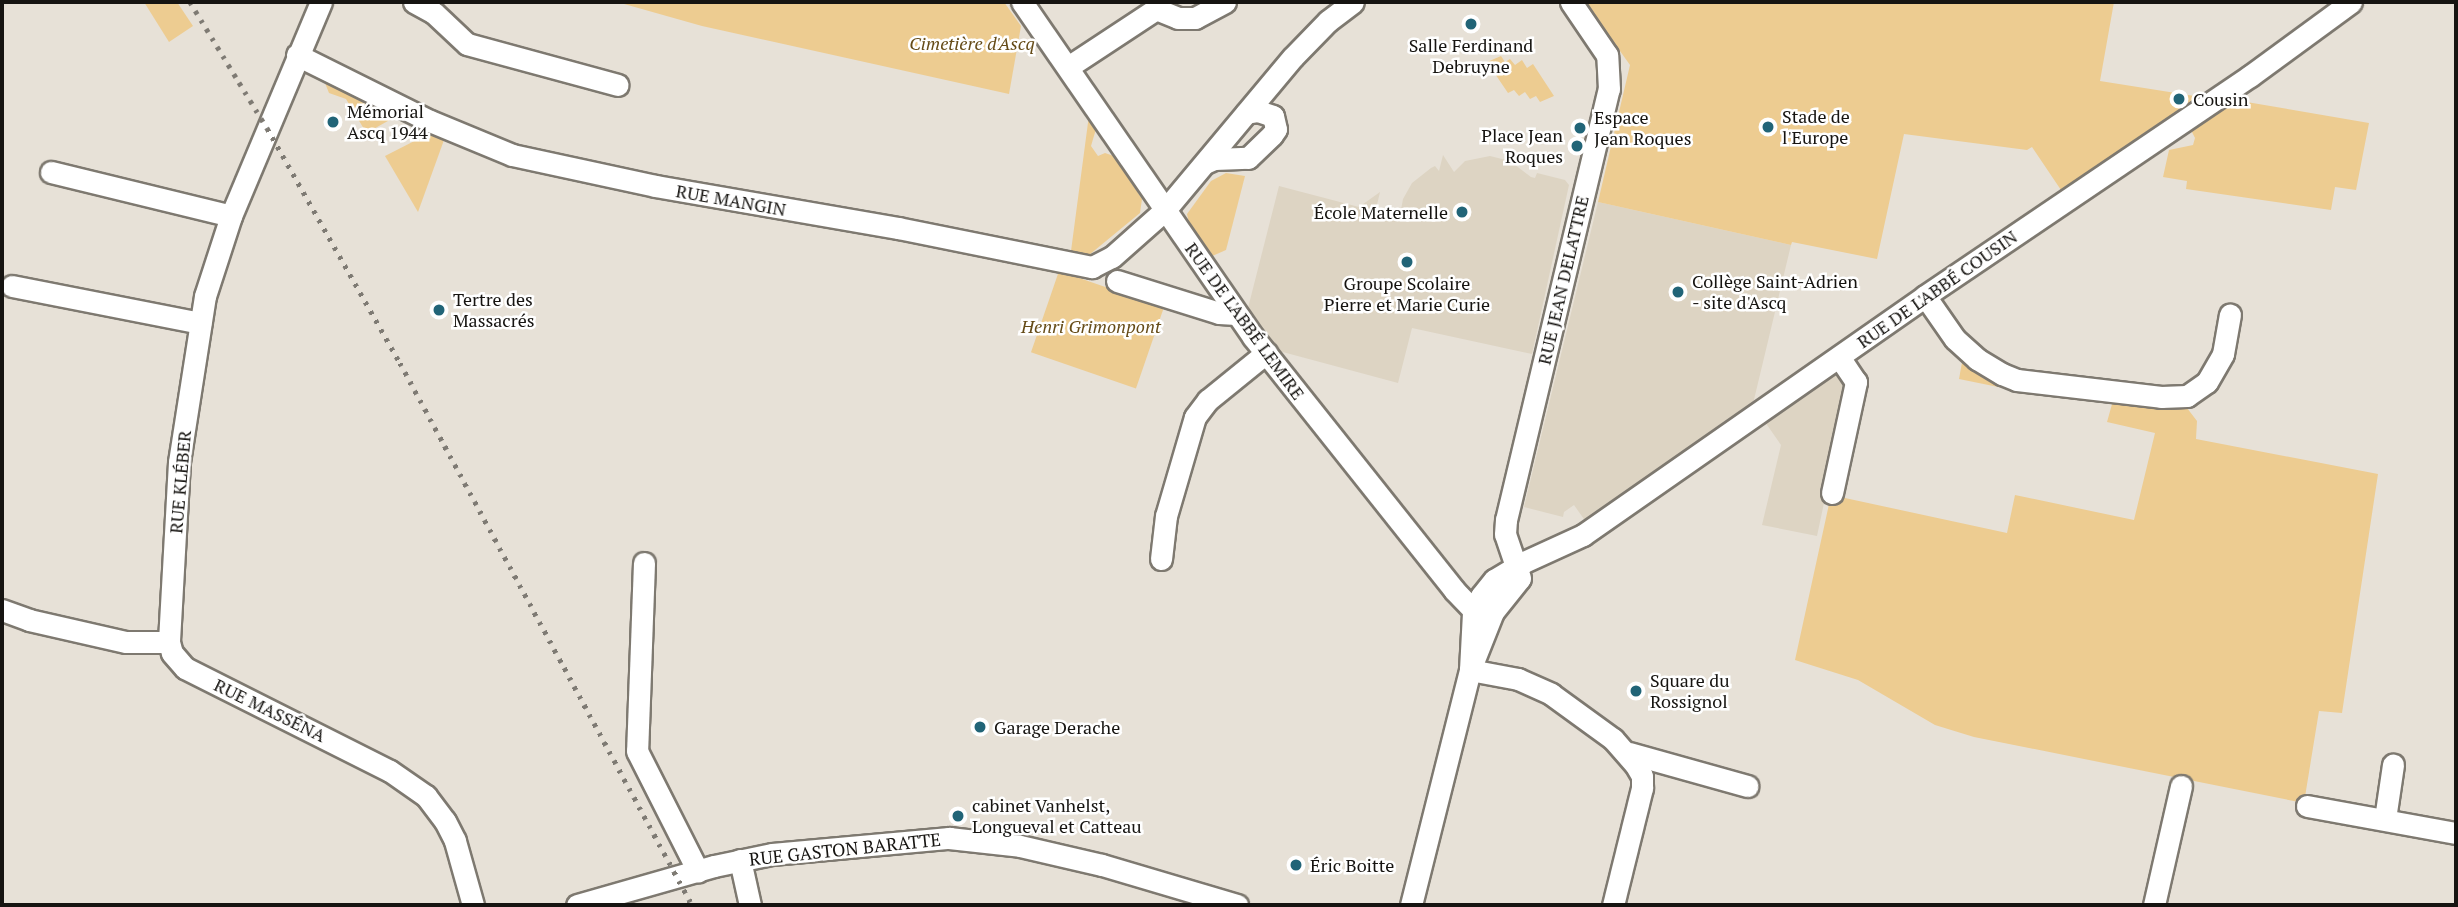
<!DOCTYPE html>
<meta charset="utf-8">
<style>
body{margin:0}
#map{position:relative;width:2458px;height:907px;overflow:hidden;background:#e7e1d7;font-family:"PT Serif",serif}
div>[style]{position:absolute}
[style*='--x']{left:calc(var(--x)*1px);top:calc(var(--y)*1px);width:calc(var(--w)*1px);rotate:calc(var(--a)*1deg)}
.built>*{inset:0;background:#ddd4c3}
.green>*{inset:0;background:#edcc91;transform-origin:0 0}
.roads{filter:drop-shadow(2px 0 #7e7970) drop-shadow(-2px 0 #7e7970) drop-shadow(0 2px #7e7970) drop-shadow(0 -2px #7e7970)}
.minor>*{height:21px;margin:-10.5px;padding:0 10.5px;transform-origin:10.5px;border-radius:10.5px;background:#fff}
.rail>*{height:5px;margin-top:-2.5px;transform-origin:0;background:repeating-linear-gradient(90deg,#7e7a73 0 3.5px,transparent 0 10.5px)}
.dots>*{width:19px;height:19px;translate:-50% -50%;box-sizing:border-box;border:4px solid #fff;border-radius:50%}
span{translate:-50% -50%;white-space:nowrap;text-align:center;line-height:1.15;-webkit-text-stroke:5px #fff;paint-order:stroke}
.park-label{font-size:18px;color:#654b17;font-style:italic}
.poi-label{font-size:18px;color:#161411}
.left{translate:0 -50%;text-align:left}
.right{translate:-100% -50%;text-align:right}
.street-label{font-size:18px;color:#161411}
.frame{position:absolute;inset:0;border:4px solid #161411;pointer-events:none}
</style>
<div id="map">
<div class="built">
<i style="clip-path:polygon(1443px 155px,1454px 172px,1465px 161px,1490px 156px,1510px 161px,1531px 177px,1535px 178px,1537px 173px,1565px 180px,1569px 185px,1532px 354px,1412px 328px,1398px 383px,1279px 351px,1248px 308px,1279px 186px,1359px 207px,1380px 192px,1376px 209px,1400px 215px,1403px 199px,1412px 183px,1431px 168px,1435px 166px,1439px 171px)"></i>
<i style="clip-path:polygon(1598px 202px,1791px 245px,1752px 408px,1586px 522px,1574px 505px,1564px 512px,1563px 517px,1524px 507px)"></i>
<i style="clip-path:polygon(1836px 372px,1848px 390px,1817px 536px,1762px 525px,1781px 445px,1765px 422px)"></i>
</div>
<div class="green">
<i style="clip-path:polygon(144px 2px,177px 2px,193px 26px,169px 42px)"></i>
<i style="clip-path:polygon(617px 2px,1004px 2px,1021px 26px,1009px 94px,702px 26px)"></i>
<i style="clip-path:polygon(1585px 2px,2114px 2px,2100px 81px,2201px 97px,2063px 193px,2032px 147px,2027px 150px,1904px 134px,1877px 259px,1792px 242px,1791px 245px,1598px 202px,1630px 65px)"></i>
<i style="clip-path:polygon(1501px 56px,1505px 62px,1510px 59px,1515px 65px,1522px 60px,1527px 68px,1533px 64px,1554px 96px,1540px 102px,1536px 96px,1530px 99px,1525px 92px,1519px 96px,1514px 90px,1508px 93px,1487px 62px)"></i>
<i style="clip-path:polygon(325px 83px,395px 117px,370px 131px,364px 129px,346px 99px,329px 93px)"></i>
<i style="clip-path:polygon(2229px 99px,2369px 123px,2356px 190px,2335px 187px,2331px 210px,2186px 189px,2187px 181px,2163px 177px,2169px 150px,2193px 145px,2195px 138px,2190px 128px)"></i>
<i style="clip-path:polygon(1089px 115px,1096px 129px,1091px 146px,1098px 156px,1105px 153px,1114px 156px,1142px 199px,1140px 213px,1089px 255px,1071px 251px)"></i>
<i style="clip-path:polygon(430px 133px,444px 140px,418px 212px,385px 156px)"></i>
<i style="clip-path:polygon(1226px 173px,1245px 176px,1226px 250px,1210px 257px,1190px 228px,1187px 214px,1211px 181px)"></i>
<i style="left:1059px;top:271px;width:111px;height:86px;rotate:19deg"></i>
<i style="clip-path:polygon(1963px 357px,2017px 385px,2013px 390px,1959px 379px)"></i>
<i style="clip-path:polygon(2114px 397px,2187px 408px,2197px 421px,2196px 439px,2378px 474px,2342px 713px,2319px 711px,2304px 803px,1974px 737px,1935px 725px,1858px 680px,1795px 660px,1831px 495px,2007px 533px,2015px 495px,2134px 520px,2155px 433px,2107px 422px)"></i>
</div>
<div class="roads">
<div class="minor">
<i style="--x:321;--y:2;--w:232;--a:112.8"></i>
<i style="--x:231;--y:216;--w:84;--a:108"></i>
<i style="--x:205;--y:296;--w:168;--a:98.9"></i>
<i style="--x:179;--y:462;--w:180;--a:93.2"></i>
<i style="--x:169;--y:642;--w:11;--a:75"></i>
<i style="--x:172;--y:653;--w:20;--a:49"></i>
<i style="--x:185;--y:668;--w:229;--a:26.7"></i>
<i style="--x:390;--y:771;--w:44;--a:34.8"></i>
<i style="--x:426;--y:796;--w:31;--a:53"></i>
<i style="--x:445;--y:821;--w:22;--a:63"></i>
<i style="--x:455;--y:841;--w:66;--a:74.3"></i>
<i style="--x:414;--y:2;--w:23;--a:29"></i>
<i style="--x:434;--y:13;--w:45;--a:43.2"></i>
<i style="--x:467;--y:44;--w:156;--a:15.2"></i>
<i style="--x:1022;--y:2;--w:407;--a:55.4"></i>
<i style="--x:1253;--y:337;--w:323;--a:51.5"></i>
<i style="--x:1454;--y:590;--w:42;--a:46"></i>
<i style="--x:297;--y:55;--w:148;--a:26.4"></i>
<i style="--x:430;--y:121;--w:89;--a:22.5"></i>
<i style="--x:512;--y:155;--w:146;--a:12.2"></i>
<i style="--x:655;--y:186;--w:247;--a:9.8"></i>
<i style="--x:898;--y:228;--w:198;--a:11.4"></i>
<i style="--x:1092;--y:267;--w:22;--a:-27"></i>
<i style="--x:1112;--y:257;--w:71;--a:-41.6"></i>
<i style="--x:1165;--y:210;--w:199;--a:-50.1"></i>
<i style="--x:1293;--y:57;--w:50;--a:-45.8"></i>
<i style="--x:1328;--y:21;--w:31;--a:-37"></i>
<i style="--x:1068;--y:67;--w:105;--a:-33.4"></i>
<i style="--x:1156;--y:9;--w:24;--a:22"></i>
<i style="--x:1178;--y:18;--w:17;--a:0"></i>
<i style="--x:1195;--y:18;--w:34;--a:-28"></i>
<i style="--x:1207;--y:162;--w:8;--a:-23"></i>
<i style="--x:1214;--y:159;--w:34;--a:-2"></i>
<i style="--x:1248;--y:158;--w:33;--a:-44"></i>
<i style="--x:1272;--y:135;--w:7;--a:-56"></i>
<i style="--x:1276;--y:129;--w:13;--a:-103"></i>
<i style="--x:1273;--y:116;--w:16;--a:-162"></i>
<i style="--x:1258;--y:111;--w:12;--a:171"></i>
<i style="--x:51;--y:172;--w:185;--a:13.7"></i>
<i style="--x:1117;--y:281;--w:107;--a:17.4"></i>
<i style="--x:1219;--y:313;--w:17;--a:3"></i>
<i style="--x:12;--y:286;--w:192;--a:11.1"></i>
<i style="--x:1925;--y:296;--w:52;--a:55.1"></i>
<i style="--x:1955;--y:339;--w:30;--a:42"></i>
<i style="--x:1977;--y:359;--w:29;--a:31"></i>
<i style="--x:2002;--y:374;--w:16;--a:22"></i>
<i style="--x:2017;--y:380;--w:145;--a:6.7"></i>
<i style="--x:2161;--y:397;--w:26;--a:-2"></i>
<i style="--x:2187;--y:396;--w:24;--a:-35"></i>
<i style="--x:2207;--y:382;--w:32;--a:-60"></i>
<i style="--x:2223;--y:354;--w:40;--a:-80"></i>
<i style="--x:1832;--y:493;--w:114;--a:-77.8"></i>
<i style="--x:1856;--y:382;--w:30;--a:-124"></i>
<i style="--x:1161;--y:559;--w:43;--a:-83.4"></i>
<i style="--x:1166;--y:516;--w:103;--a:-73.7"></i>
<i style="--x:1195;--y:417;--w:21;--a:-53"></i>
<i style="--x:1208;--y:400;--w:75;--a:-39"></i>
<i style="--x:644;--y:563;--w:188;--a:92.1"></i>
<i style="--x:637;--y:751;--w:135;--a:63.1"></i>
<i style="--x:2;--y:610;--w:29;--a:20"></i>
<i style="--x:29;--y:620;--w:99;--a:12.8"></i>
<i style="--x:126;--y:642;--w:43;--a:0"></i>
<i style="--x:1470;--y:670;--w:58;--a:-87"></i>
<i style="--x:1473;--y:612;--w:18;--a:-63"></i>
<i style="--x:1481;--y:596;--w:21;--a:-51"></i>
<i style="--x:1494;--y:580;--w:35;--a:-31"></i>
<i style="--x:1524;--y:562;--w:65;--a:-24.6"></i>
<i style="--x:1583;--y:535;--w:417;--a:-34.9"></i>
<i style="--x:1925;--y:296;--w:392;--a:-34.1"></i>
<i style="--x:2250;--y:76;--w:125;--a:-36.2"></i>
<i style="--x:1470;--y:670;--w:49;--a:10.6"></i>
<i style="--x:1518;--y:679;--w:36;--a:24"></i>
<i style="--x:1551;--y:694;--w:77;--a:36"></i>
<i style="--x:1613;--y:739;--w:33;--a:49"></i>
<i style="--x:1635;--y:764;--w:14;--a:60"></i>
<i style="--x:1642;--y:776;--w:12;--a:90"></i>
<i style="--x:1642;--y:788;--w:121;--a:103.9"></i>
<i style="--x:1629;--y:753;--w:123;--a:15.6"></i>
<i style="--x:2307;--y:806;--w:151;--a:10.3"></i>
<i style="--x:2385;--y:819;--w:55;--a:-81.6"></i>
<i style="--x:740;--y:860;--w:46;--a:77.5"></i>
<i style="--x:577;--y:905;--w:142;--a:-15.9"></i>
<i style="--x:714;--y:866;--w:59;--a:-11.7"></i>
<i style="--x:772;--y:854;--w:178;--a:-5.2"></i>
<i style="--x:949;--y:838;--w:71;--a:6.4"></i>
<i style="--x:1020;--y:846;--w:84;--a:13"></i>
<i style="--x:1102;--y:865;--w:141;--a:16.5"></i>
<i style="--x:1411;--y:905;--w:242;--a:-75.9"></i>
<i style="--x:1470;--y:670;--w:62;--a:-68.4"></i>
<i style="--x:1493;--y:612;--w:43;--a:-51.5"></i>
<i style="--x:1520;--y:578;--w:46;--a:-108.8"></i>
<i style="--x:1505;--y:534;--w:14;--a:-86"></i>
<i style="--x:1506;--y:520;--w:443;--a:-76.6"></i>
<i style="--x:1609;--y:89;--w:34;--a:-93"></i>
<i style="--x:1607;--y:55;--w:64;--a:-124.2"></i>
<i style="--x:2154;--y:905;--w:122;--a:-77.2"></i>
</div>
</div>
<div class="rail">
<i style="--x:190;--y:2;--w:148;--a:58.6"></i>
<i style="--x:267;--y:128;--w:270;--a:60.5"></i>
<i style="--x:400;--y:363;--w:616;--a:61.69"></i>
</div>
<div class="dots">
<i style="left:1471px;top:24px;background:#216477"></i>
<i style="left:2179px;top:99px;background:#216477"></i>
<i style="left:333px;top:122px;background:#216477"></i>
<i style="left:1768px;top:127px;background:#216477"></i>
<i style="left:1580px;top:128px;background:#216477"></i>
<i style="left:1577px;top:146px;background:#216477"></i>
<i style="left:1462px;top:212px;background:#216477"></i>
<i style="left:1407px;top:262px;background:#216477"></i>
<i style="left:1678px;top:292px;background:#216477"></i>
<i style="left:439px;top:310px;background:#216477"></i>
<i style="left:1636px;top:691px;background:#216477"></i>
<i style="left:980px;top:727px;background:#216477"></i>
<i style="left:958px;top:816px;background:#216477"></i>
<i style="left:1296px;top:865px;background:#216477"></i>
</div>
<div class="park-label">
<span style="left:972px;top:43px">Cimetière d'Ascq</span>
<span style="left:1091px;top:326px">Henri Grimonpont</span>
</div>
<div class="poi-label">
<span style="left:1471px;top:56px">Salle Ferdinand<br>Debruyne</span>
<span class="left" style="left:2193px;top:99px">Cousin</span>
<span class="left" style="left:347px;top:122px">Mémorial<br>Ascq 1944</span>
<span class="left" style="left:1782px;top:127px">Stade de<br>l'Europe</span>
<span class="left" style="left:1594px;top:128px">Espace<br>Jean Roques</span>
<span class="right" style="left:1563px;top:146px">Place Jean<br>Roques</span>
<span class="right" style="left:1448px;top:212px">École Maternelle</span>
<span class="left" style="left:1692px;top:292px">Collège Saint-Adrien<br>- site d'Ascq</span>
<span style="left:1407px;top:294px">Groupe Scolaire<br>Pierre et Marie Curie</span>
<span class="left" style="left:453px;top:310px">Tertre des<br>Massacrés</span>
<span class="left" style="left:1650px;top:691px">Square du<br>Rossignol</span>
<span class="left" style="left:994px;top:727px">Garage Derache</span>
<span class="left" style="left:972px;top:816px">cabinet Vanhelst,<br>Longueval et Catteau</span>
<span class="left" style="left:1310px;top:865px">Éric Boitte</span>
</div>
<div class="street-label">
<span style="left:731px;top:200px;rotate:10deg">RUE MANGIN</span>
<span style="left:1563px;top:280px;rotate:-77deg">RUE JEAN DELATTRE</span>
<span style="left:1937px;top:289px;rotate:-35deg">RUE DE L'ABBÉ COUSIN</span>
<span style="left:1245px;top:321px;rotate:54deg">RUE DE L'ABBÉ LEMIRE</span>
<span style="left:180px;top:482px;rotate:-85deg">RUE KLÉBER</span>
<span style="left:270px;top:710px;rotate:26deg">RUE MASSÉNA</span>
<span style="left:845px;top:849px;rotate:-6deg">RUE GASTON BARATTE</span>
</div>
<div class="frame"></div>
</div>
